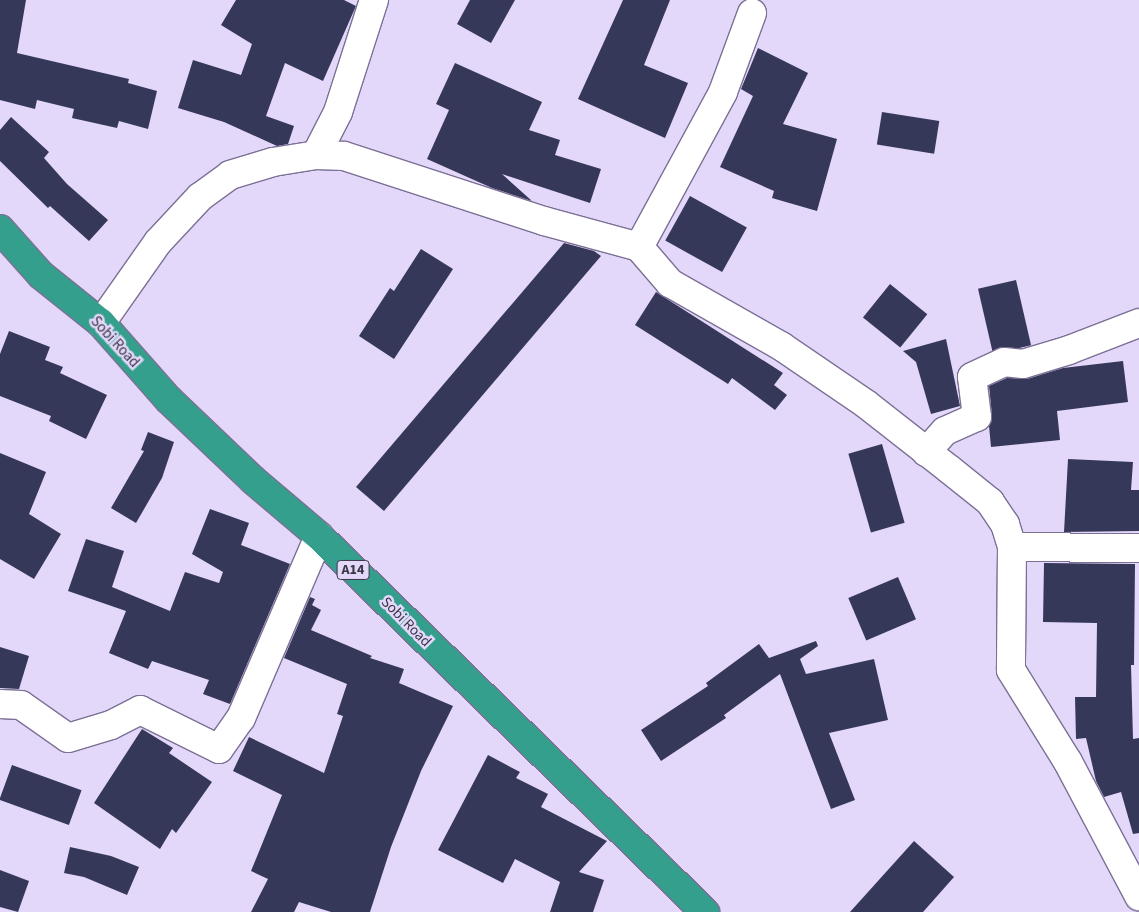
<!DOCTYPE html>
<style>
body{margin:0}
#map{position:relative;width:1139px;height:912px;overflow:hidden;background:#e3d8fa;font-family:"Source Sans 3",sans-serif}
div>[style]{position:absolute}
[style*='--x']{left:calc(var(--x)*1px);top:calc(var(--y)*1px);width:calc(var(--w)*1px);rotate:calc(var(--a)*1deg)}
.building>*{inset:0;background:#36385a;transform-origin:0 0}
.roads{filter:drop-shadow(1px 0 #7c7095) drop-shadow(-1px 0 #7c7095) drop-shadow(0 1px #7c7095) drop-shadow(0 -1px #7c7095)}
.minor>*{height:28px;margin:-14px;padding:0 14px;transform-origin:14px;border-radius:14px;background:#fff}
.highway>*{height:28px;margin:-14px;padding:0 14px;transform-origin:14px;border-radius:14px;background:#359f8e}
span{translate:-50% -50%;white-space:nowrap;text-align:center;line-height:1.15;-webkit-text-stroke:5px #e3d8fa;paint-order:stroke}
.shield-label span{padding:1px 4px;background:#e3d8fa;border:1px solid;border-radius:4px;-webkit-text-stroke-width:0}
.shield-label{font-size:14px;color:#3c3747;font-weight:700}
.street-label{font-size:15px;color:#3c3747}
</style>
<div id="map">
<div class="building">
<i style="clip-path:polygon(0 0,26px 0,17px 53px,129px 79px,128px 83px,157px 91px,148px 129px,119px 121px,117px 128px,72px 118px,74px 109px,37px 100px,35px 109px,0 100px)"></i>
<i style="clip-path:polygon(236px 0,344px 0,356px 6px,323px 81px,285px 63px,266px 116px,294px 126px,288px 144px,277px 146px,224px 122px,178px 108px,193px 60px,241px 75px,252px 44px,221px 25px)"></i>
<i style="clip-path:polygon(470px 0,515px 0,491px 43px,457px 24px)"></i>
<i style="clip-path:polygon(623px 0,670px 0,644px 65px,688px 83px,665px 138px,578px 99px)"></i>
<i style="clip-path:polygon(758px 48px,808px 73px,783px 124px,837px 139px,817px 211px,772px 198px,774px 191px,720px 167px,753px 96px,741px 89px)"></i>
<i style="clip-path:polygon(455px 63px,542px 102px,529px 130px,560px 140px,555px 155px,601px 169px,590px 203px,502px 174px,532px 201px,492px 188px,427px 159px,449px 110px,436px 104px)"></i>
<i style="left:882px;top:112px;width:58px;height:33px;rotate:9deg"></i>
<i style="clip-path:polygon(11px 117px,49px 152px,44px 158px,67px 184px,108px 220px,89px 241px,50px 206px,48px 208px,0 161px,0 130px)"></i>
<i style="left:690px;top:196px;width:65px;height:51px;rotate:29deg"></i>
<i style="clip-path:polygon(564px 243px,594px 251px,601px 256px,384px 511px,356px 487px)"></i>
<i style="clip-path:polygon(421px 249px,453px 269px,394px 359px,359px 336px,390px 288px,394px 291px)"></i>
<i style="left:1016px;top:280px;width:67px;height:39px;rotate:77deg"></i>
<i style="left:890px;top:284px;width:48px;height:43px;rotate:39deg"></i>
<i style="clip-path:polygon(656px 292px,783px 373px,774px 385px,787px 395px,775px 410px,732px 378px,728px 384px,635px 325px)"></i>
<i style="clip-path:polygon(9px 331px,50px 347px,45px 360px,63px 367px,60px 373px,107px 395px,86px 439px,49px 421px,51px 416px,0 396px,0 354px)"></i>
<i style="clip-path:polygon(946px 339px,960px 406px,931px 414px,916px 362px,903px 351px)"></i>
<i style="clip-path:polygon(1123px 361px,1128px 402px,1057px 411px,1060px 440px,991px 447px,989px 426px,992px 415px,989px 386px,1007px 378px,1027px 379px,1063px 368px)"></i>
<i style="clip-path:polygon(148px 432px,174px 442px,162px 478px,136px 523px,111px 508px,144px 451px,141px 450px)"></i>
<i style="left:882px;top:444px;width:82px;height:35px;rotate:74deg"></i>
<i style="clip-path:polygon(0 453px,46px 472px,29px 514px,61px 534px,34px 579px,0 559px)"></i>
<i style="clip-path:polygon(1068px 459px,1133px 462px,1131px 490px,1139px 490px,1139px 531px,1064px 532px)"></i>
<i style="clip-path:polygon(210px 509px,249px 523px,241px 545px,290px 564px,230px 704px,203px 694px,209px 680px,152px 661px,148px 669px,109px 653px,126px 611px,68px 591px,86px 539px,124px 551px,112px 587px,170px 611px,185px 572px,219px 583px,223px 572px,192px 554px)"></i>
<i style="clip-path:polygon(1044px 563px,1135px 564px,1134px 665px,1131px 665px,1133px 739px,1139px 738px,1139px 833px,1133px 834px,1121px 792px,1104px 797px,1096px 781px,1086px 738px,1076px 739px,1075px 697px,1096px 697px,1097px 623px,1043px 622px)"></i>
<i style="left:898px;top:577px;width:46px;height:54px;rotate:67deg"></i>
<i style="clip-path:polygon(310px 597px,315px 599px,312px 605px,321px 610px,311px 630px,372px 656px,370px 658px,404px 669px,399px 683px,453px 706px,421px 771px,391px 847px,370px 912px,331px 912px,299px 902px,294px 912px,251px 912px,268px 879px,251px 871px,282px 795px,233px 771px,249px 737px,324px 773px,343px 716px,337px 714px,347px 684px,284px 658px)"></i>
<i style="clip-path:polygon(816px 641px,818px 646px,800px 659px,806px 674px,874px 659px,888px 720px,829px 733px,855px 800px,831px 809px,780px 674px,724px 715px,726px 718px,661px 761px,641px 730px,708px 686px,706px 683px,759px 644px,769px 658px)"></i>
<i style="clip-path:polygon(0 647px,29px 656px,19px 689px,0 688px)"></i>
<i style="clip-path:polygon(142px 729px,173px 748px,169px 753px,212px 782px,176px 833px,172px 829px,160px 849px,94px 803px)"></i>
<i style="clip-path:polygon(488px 755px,520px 772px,516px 778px,548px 794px,541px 807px,607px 841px,579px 872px,604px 880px,593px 912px,550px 912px,560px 882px,515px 859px,503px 883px,438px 850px)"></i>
<i style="left:12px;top:765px;width:74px;height:37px;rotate:20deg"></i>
<i style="clip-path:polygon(914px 841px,954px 877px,923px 912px,850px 912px)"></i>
<i style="clip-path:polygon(70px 847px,111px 856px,139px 867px,127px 895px,84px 877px,64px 873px)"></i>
<i style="clip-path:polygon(0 870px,29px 881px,18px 912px,0 907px)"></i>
</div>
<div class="roads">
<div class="minor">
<i style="--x:316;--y:155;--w:48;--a:-62.9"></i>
<i style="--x:338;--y:112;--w:118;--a:-72.2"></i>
<i style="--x:639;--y:247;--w:176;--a:-61.5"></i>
<i style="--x:723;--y:92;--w:84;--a:-69.8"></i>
<i style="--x:101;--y:323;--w:99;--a:-54.9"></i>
<i style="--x:158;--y:242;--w:62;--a:-47"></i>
<i style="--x:200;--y:197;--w:37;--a:-36"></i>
<i style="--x:230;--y:175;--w:45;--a:-16.8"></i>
<i style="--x:273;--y:162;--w:44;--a:-9.2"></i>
<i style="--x:316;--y:155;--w:28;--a:2"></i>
<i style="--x:344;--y:156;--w:210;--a:18"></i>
<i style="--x:544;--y:221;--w:98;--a:15.3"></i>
<i style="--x:639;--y:247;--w:48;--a:49.3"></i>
<i style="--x:670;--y:283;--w:128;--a:29.6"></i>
<i style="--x:781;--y:346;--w:103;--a:34.3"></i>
<i style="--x:866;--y:404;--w:105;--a:38.1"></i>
<i style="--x:949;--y:469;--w:53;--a:38.8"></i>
<i style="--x:990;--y:502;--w:27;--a:56"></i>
<i style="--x:1005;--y:524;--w:24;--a:73"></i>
<i style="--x:1012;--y:547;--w:127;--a:0.5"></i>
<i style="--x:926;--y:452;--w:28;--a:-48"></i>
<i style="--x:945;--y:431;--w:35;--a:-24"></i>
<i style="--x:977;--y:417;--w:40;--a:-97.1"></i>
<i style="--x:972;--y:377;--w:35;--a:-25"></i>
<i style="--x:1004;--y:362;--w:19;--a:6"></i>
<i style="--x:1023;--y:364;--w:48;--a:-16.9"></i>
<i style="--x:1069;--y:350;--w:75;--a:-21.1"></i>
<i style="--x:1012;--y:547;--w:123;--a:90.5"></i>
<i style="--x:1011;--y:670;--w:108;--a:58.2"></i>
<i style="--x:1068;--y:762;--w:152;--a:62.1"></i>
<i style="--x:0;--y:704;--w:21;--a:3"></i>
<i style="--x:21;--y:705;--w:57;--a:35.1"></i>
<i style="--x:68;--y:738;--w:45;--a:-16.8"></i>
<i style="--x:111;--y:725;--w:33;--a:-27"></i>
<i style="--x:140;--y:710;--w:88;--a:26.3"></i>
<i style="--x:219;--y:749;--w:38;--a:-55"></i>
<i style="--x:241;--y:718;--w:198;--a:-66.8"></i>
</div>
<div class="highway">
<i style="--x:0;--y:229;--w:62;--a:48.3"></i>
<i style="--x:41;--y:275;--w:77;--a:38.7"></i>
<i style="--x:101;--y:323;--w:101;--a:48.6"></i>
<i style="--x:168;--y:399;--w:117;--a:43.6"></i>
<i style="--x:253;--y:480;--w:87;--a:40.3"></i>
<i style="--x:319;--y:536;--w:539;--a:44.25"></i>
</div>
</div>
<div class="shield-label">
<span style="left:353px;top:570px">A14</span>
</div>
<div class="street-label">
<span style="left:115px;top:342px;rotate:47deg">Sobi Road</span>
<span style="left:406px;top:622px;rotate:45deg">Sobi Road</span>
</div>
</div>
